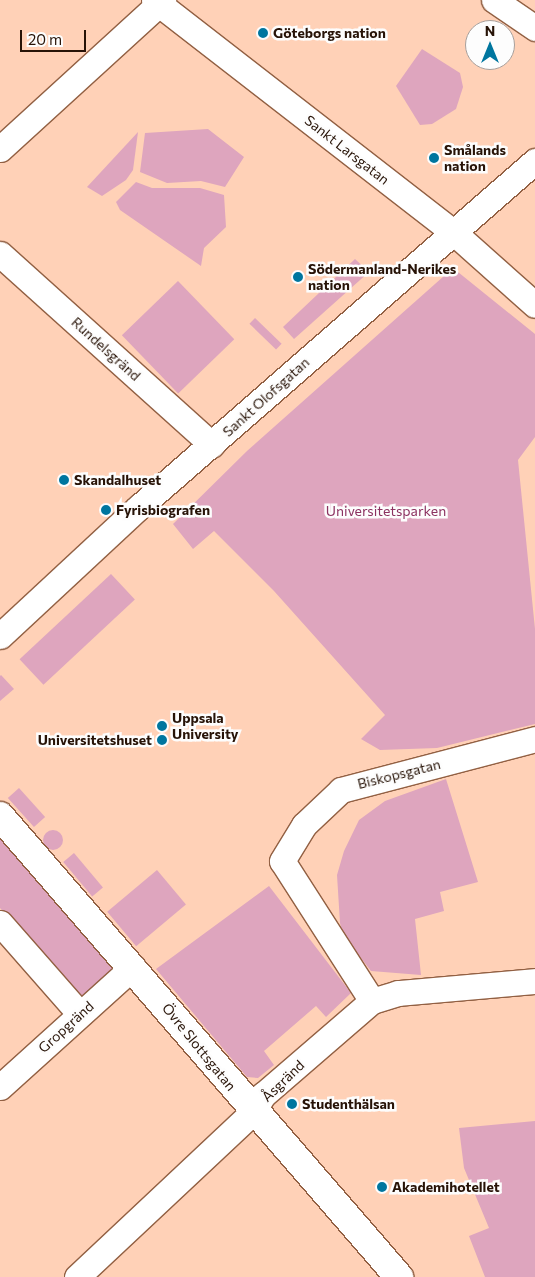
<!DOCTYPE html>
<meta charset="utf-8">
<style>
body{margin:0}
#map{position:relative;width:535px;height:1277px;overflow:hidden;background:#ffd1b7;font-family:Commissioner,sans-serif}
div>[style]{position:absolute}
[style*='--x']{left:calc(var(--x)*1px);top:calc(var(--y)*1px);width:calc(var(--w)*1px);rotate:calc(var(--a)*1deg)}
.green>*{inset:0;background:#dea5be;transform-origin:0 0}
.round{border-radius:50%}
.roads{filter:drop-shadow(1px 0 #926043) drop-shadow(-1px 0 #926043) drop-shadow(0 1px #926043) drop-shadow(0 -1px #926043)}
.minor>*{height:25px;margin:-12.5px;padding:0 12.5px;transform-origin:12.5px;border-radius:12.5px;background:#fff}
.tertiary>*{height:28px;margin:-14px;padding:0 14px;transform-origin:14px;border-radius:14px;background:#fff}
.dots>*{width:14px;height:14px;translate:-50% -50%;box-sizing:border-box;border:2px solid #fdfdfd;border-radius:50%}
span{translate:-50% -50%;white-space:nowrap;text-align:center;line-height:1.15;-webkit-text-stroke:5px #fdfdfd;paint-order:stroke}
.poi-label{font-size:14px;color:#271307;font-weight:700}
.left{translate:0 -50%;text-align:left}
.right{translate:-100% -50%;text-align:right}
.street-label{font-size:14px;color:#271307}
.park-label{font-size:14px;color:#8c3261}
.north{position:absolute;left:465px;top:20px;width:50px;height:50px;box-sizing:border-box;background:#fdfdfd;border:1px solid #a79f9b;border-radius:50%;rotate:0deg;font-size:14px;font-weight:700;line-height:20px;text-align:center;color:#271307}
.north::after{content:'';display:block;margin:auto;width:18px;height:22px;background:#00769f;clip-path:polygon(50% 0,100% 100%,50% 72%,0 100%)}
.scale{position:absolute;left:20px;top:30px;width:66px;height:22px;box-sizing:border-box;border:2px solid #271307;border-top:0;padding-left:6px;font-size:15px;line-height:18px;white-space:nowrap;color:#271307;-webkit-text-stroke:4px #fdfdfd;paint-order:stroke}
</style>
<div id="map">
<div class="green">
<i style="clip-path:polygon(422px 49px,460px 73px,463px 87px,456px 109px,432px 124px,420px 125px,396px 86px)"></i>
<i style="clip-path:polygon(208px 129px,244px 157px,225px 187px,201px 181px,167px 183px,140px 172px,145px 133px)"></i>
<i style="clip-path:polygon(138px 132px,133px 170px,126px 180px,102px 196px,87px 187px)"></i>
<i style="clip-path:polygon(136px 182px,152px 188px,200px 188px,224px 195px,226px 227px,204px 248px,201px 266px,120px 210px,116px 202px)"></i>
<i style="clip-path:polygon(355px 259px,369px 272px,294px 339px,283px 327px)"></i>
<i style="clip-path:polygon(453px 268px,535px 334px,535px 437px,518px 460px,535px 629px,535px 724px,437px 748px,380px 750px,361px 739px,385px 715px,274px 591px,214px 531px,193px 549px,173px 524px,247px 451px)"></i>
<i style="left:178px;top:281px;width:81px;height:78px;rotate:46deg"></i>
<i style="left:255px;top:318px;width:37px;height:8px;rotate:44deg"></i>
<i style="left:111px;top:574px;width:35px;height:125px;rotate:47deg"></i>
<i style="clip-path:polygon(1px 675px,14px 689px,0 701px,0 676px)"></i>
<i style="clip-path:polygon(446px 779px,478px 882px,440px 892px,444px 911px,415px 919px,421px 975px,371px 971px,343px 935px,340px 923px,337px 875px,344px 851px,359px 820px,385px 801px)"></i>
<i style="left:19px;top:788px;width:39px;height:15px;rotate:48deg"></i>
<i style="clip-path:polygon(0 830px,117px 964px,80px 999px,0 908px)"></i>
<i class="round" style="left:43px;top:830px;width:20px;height:20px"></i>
<i style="left:74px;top:853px;width:45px;height:14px;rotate:50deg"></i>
<i style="left:157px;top:870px;width:45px;height:65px;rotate:50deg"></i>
<i style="clip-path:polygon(269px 886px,351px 993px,326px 1017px,316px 1006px,264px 1051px,274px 1065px,258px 1078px,247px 1077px,156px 969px)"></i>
<i style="clip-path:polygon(535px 1121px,535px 1277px,485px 1277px,469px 1236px,489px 1228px,464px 1168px,459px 1128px)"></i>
</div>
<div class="roads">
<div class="minor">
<i style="--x:154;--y:0;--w:377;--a:37.8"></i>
<i style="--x:452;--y:231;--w:111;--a:41.7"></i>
<i style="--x:494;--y:0;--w:50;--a:34.3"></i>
<i style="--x:0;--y:149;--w:221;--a:-42.4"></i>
<i style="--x:0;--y:254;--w:285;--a:42"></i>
<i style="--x:0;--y:636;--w:190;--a:-42.9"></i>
<i style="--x:139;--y:507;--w:526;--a:-41.14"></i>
<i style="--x:0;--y:923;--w:121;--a:48.7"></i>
<i style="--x:372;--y:1001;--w:166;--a:-122.7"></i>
<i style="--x:282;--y:861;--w:42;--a:-58.6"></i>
<i style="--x:304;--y:825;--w:51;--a:-43.4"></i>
<i style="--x:341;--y:790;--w:201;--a:-14.7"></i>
<i style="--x:0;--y:1087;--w:179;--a:-42.1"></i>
<i style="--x:77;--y:1277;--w:241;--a:-43.2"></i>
<i style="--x:253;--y:1112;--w:20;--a:-60"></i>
<i style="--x:263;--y:1095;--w:144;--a:-40.8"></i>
<i style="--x:372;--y:1001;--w:27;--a:-17"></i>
<i style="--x:398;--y:993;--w:138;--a:-5"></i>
</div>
<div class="tertiary">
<i style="--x:0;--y:816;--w:610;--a:49.12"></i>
</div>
</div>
<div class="dots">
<i style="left:263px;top:33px;background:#00769f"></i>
<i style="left:434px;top:158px;background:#00769f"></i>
<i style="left:298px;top:277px;background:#00769f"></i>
<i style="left:64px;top:480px;background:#00769f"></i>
<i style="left:106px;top:510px;background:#00769f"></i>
<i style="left:162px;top:726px;background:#00769f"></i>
<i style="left:162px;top:740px;background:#00769f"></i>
<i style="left:292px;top:1104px;background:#00769f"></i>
<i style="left:382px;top:1187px;background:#00769f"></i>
</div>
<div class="poi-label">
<span class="left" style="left:273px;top:33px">Göteborgs nation</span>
<span class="left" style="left:444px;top:158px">Smålands<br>nation</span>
<span class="left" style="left:308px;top:277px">Södermanland-Nerikes<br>nation</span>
<span class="left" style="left:74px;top:480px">Skandalhuset</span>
<span class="left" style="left:116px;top:510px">Fyrisbiografen</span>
<span class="left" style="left:172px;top:726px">Uppsala<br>University</span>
<span class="right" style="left:152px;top:740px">Universitetshuset</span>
<span class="left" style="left:302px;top:1104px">Studenthälsan</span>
<span class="left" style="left:392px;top:1187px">Akademihotellet</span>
</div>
<div class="street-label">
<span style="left:347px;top:150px;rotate:38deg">Sankt Larsgatan</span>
<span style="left:106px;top:349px;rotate:42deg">Rundelsgränd</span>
<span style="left:266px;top:397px;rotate:-42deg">Sankt Olofsgatan</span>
<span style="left:399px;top:774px;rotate:-14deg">Biskopsgatan</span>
<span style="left:66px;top:1027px;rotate:-42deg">Gropgränd</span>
<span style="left:199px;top:1047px;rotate:51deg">Övre Slottsgatan</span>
<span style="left:283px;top:1081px;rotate:-44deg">Åsgränd</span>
</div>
<div class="park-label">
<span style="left:386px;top:511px">Universitetsparken</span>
</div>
<div class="north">N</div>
<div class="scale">20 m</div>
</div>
